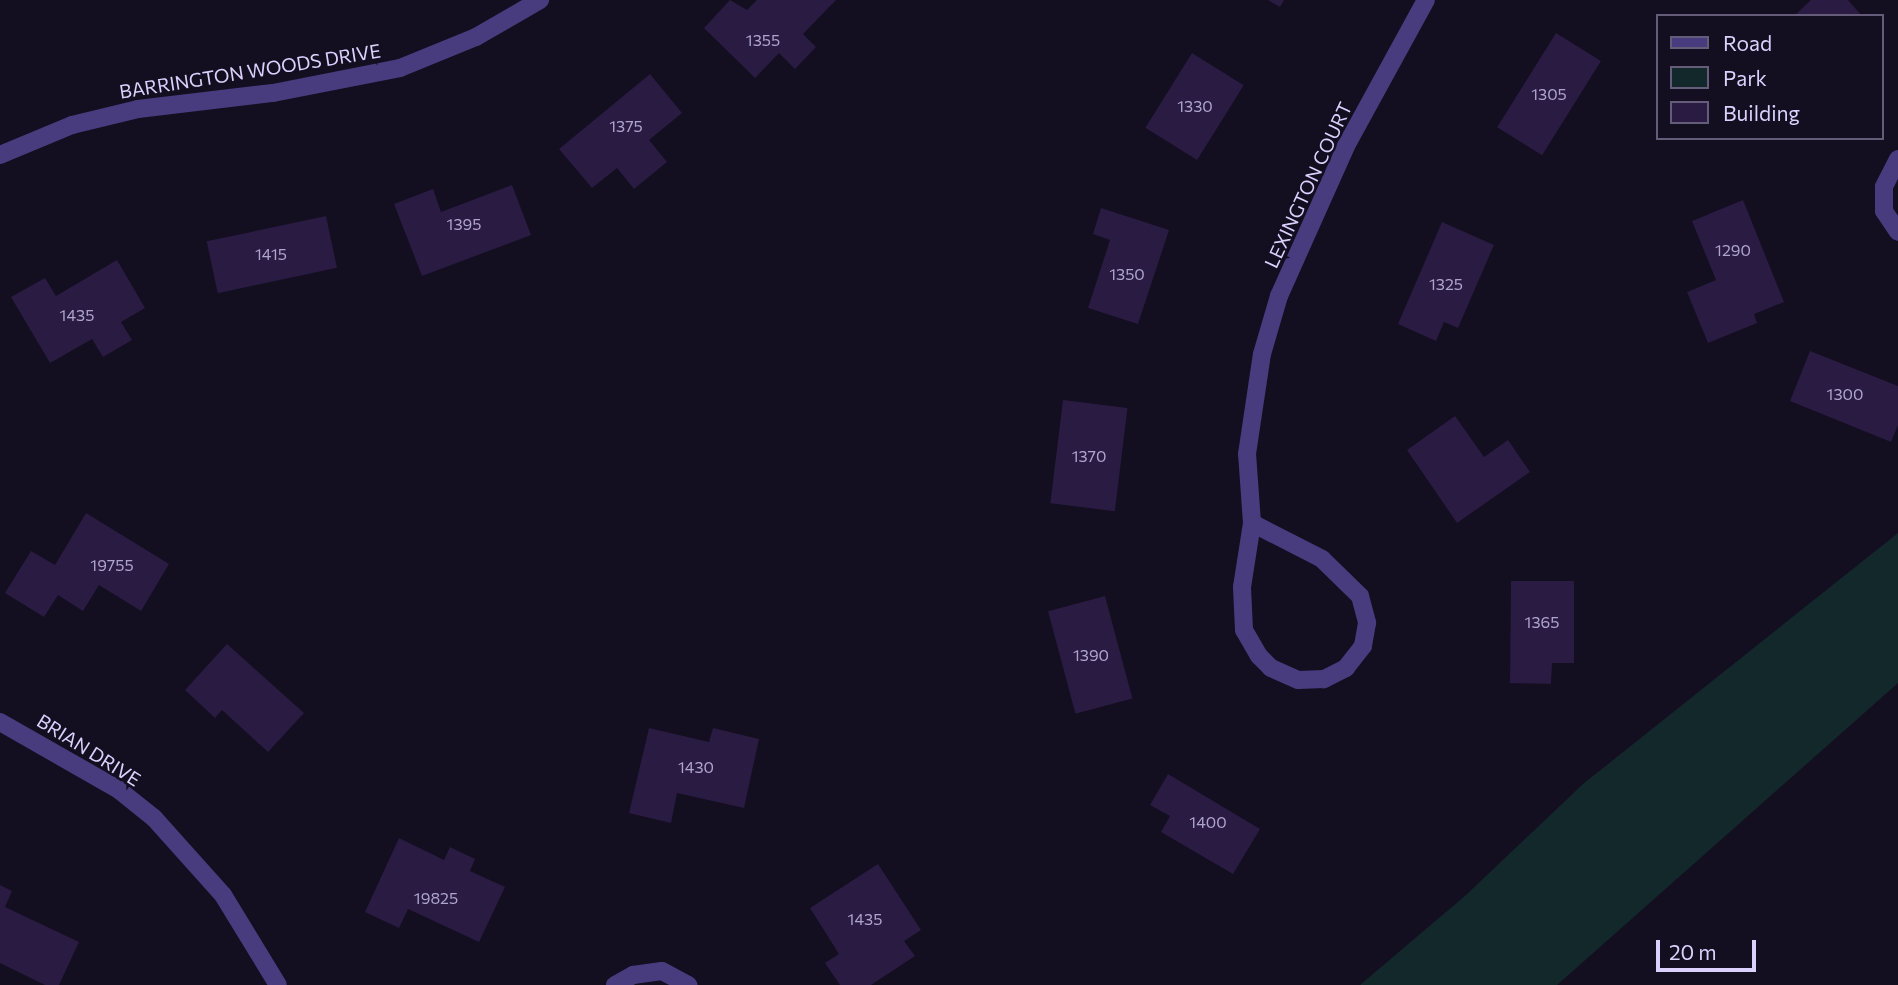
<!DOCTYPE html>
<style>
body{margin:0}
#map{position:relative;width:1898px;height:985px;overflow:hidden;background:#140e21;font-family:Commissioner,sans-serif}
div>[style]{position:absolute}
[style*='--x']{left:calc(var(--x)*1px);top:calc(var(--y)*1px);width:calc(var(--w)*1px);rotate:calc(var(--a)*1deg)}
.green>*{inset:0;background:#12282b}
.building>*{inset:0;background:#291b41;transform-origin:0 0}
.street>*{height:18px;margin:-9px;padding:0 9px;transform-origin:9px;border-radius:9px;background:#483c7e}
span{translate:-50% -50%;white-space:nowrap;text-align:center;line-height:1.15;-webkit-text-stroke:5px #140e21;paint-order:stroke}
.number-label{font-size:16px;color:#afa4ce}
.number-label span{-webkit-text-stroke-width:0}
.street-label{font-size:19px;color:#dcd1fd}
.legend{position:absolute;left:1656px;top:14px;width:228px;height:126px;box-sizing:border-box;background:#140e21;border:2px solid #645c79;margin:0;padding:9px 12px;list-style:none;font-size:21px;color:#dcd1fd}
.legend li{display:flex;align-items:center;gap:14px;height:35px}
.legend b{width:35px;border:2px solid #645c79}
.scale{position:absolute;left:1656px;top:940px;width:100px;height:32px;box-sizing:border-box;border:4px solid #dcd1fd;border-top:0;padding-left:9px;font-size:21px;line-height:24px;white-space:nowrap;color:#dcd1fd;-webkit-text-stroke:5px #140e21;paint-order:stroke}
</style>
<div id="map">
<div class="green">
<i style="clip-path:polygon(1898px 533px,1898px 683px,1557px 985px,1360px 985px,1466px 895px,1583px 784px)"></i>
</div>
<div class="building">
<i style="clip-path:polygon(730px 0,747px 10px,757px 0,836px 0,803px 34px,816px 47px,795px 69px,779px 53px,755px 78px,704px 28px)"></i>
<i style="clip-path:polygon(1268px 0,1284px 0,1280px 7px)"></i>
<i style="clip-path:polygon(1811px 0,1848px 0,1862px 16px,1794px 16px)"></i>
<i style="left:1556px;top:33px;width:53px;height:111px;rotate:32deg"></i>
<i style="left:1192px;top:53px;width:61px;height:88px;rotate:32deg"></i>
<i style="clip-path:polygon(650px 74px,682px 113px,649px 140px,667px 162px,634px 189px,617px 168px,592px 188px,559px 149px)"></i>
<i style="clip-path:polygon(512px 185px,531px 235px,422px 276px,394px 204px,433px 189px,441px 212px)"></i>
<i style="clip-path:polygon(1743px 200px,1784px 302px,1754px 314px,1757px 323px,1708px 343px,1687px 292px,1716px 280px,1692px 221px)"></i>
<i style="clip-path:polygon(1101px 208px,1169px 230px,1138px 324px,1088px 308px,1110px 240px,1093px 234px)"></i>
<i style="left:326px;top:216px;width:53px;height:122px;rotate:78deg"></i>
<i style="clip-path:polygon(1442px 222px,1494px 245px,1458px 328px,1444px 322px,1436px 341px,1398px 324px)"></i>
<i style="clip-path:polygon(117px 260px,145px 308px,121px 322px,132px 340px,103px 357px,92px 339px,50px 363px,11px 297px,45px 278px,56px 296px)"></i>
<i style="clip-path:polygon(1810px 351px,1898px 386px,1898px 425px,1891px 442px,1790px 401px)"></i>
<i style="left:1063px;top:400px;width:65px;height:104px;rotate:7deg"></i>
<i style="clip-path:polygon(1455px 416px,1484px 457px,1508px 440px,1530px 472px,1457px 523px,1407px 450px)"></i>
<i style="clip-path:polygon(86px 513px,169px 564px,141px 611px,99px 585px,83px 611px,58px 595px,44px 617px,5px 593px,31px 551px,55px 565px)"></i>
<i style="clip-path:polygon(1511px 581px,1574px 581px,1574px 663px,1552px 663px,1551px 684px,1510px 683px)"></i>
<i style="left:1105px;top:596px;width:106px;height:59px;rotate:75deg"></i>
<i style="clip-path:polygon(227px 644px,304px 713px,268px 752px,222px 710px,215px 718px,185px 690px)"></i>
<i style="clip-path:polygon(649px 728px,709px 742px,713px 728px,759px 739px,744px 808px,677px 793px,671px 823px,629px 813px)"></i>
<i style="clip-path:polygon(1168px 774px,1260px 829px,1233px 874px,1161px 832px,1170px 816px,1150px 805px)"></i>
<i style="clip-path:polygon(399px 838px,444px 860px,450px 847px,475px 859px,470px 871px,505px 887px,479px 942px,408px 909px,399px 928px,365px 912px)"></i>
<i style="clip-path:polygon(878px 864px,921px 930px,904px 941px,915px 956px,871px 985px,840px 985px,825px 963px,839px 954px,810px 908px)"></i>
<i style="clip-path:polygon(0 885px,12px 891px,5px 907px,79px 942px,59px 985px,45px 985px,0 963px)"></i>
</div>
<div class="street">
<i style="--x:0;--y:155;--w:78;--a:-22.6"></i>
<i style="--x:72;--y:125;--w:68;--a:-13.6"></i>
<i style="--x:138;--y:109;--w:136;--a:-6.8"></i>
<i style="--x:273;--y:93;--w:129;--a:-11.1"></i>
<i style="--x:400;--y:68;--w:82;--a:-22.2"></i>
<i style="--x:476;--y:37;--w:74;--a:-30"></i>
<i style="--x:1898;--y:159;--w:31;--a:117"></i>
<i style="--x:1884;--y:187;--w:24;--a:90"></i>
<i style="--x:1884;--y:211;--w:25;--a:56"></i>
<i style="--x:1252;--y:523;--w:69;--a:-94.1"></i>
<i style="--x:1247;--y:454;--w:101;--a:-81.5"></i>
<i style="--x:1262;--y:354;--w:60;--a:-73.7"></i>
<i style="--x:1279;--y:296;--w:164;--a:-65.9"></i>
<i style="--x:1346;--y:146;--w:166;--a:-61.3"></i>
<i style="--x:1252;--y:523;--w:79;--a:27.2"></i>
<i style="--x:1322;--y:559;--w:53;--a:44.2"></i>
<i style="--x:1360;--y:596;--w:28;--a:75"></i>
<i style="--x:1367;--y:623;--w:23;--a:100"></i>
<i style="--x:1363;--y:646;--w:28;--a:128"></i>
<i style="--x:1346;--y:668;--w:25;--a:153"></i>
<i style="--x:1324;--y:679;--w:26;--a:178"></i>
<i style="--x:1298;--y:680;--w:30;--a:-156"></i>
<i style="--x:1271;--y:668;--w:17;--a:-135"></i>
<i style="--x:1259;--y:656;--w:30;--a:-120"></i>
<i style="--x:1244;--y:630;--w:43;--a:-92.7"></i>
<i style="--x:1242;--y:587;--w:65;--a:-81.1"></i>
<i style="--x:0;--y:722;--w:137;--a:29.7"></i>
<i style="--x:119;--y:790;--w:45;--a:38.7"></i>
<i style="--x:154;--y:818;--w:103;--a:48.1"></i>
<i style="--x:223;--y:895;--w:105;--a:58.6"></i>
<i style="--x:615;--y:985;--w:21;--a:-29"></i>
<i style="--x:633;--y:975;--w:29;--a:-8"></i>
<i style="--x:662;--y:971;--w:30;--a:28"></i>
</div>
<div class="number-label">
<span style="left:763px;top:40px">1355</span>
<span style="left:1549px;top:94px">1305</span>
<span style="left:1195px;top:106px">1330</span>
<span style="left:626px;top:126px">1375</span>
<span style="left:464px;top:224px">1395</span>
<span style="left:1733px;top:250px">1290</span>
<span style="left:271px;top:254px">1415</span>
<span style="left:1127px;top:274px">1350</span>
<span style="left:1446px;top:284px">1325</span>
<span style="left:77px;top:315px">1435</span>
<span style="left:1845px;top:394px">1300</span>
<span style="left:1089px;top:456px">1370</span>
<span style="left:112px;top:565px">19755</span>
<span style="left:1542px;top:622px">1365</span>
<span style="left:1091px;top:655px">1390</span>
<span style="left:696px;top:767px">1430</span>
<span style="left:1208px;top:822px">1400</span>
<span style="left:436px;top:898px">19825</span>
<span style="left:865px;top:919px">1435</span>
</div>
<div class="street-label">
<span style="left:250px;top:71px;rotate:-9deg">BARRINGTON WOODS DRIVE</span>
<span style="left:1308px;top:185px;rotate:-65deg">LEXINGTON COURT</span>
<span style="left:89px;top:750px;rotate:32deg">BRIAN DRIVE</span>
</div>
<ul class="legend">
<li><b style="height:9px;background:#483c7e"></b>Road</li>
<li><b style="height:19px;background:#12282b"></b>Park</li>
<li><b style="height:19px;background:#291b41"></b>Building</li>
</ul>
<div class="scale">20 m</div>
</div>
